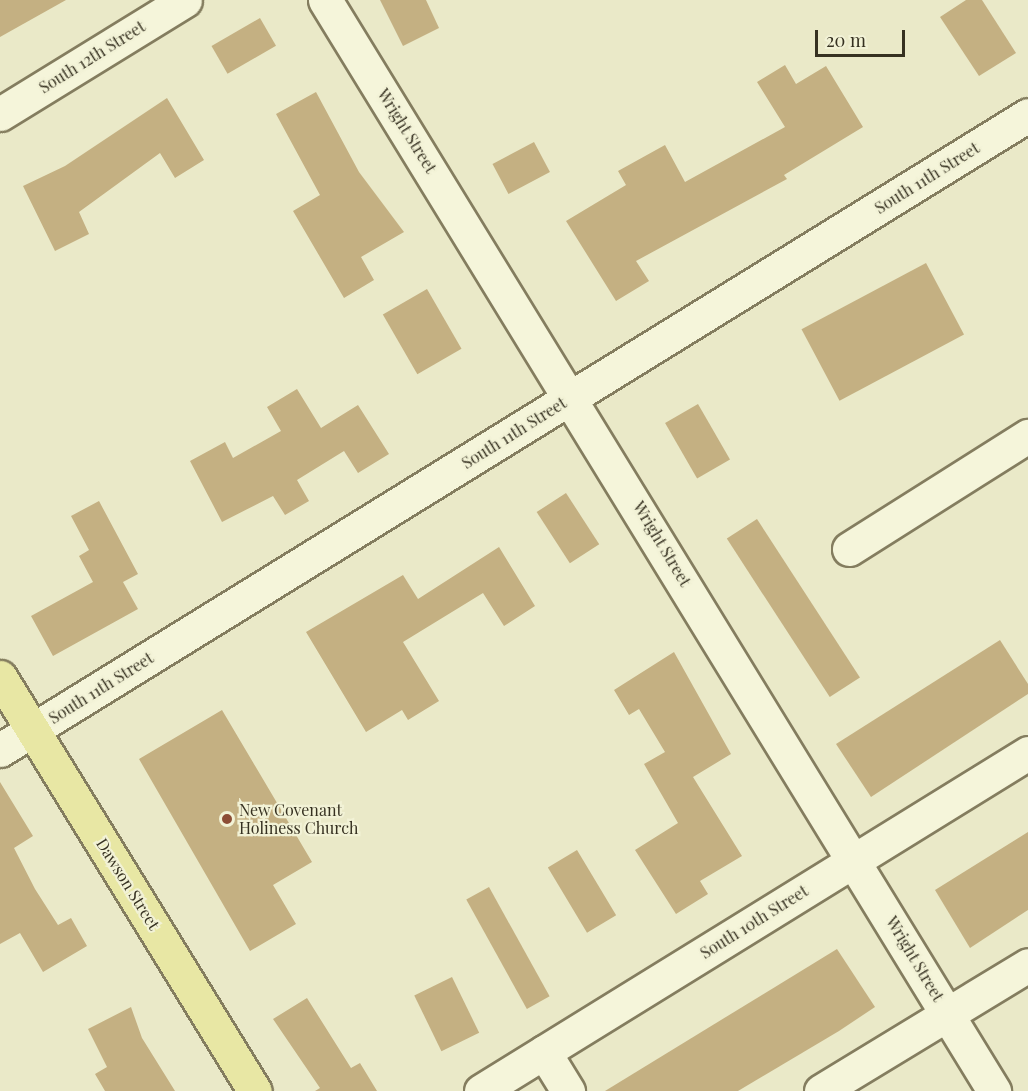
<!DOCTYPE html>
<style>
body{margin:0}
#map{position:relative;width:1028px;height:1091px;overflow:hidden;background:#eae9c8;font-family:"Playfair Display",serif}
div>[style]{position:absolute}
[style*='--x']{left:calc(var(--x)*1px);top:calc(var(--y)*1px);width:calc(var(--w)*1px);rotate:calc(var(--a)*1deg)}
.building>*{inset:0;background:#c4b082;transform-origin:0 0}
.roads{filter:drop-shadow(2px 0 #847d5f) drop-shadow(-2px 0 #847d5f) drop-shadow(0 2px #847d5f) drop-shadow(0 -2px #847d5f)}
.minor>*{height:33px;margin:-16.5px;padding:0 16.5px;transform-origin:16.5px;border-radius:16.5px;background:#f5f5da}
.major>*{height:33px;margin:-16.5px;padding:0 16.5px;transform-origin:16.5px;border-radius:16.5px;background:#e8e7a4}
.dots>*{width:16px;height:16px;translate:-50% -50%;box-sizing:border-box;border:3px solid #f2f2d6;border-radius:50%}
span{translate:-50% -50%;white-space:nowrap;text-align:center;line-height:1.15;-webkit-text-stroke:4.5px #f2f2d6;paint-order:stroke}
.street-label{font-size:16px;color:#363121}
.poi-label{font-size:16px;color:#363121}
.left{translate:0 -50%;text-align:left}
.scale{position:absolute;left:815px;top:30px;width:90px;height:27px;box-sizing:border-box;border:3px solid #363121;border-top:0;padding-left:8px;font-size:18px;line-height:21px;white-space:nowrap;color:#363121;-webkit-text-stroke:4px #f2f2d6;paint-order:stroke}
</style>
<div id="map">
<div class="building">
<i style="clip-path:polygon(0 0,66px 0,0 37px)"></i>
<i style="clip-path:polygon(380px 0,426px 0,439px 28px,403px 46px)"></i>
<i style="clip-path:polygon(966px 0,982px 0,1016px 53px,979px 76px,940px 17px)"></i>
<i style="left:260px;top:18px;width:32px;height:56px;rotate:60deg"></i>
<i style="clip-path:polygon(785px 65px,796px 84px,826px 66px,863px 127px,784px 175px,787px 179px,636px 261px,649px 281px,616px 301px,566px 221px,626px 185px,618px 171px,665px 145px,685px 182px,785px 127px,757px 82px)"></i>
<i style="clip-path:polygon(316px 92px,359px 172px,404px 232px,361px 257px,374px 280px,344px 298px,293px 211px,320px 195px,276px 114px)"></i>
<i style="clip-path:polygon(167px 98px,204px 160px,175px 178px,160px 153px,79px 212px,89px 234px,55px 251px,23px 186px,65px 166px)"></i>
<i style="left:534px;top:142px;width:34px;height:47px;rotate:62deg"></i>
<i style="left:926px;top:263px;width:81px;height:141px;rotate:62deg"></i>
<i style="left:427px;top:289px;width:69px;height:51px;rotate:60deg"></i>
<i style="clip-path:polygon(297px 389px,321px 428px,358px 405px,389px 454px,358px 473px,344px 451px,297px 480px,309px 501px,285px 515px,273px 496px,222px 522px,190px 461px,225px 442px,233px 458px,281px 431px,267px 407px)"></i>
<i style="left:698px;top:404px;width:64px;height:38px;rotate:60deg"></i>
<i style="left:566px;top:493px;width:61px;height:35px;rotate:57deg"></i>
<i style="clip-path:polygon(99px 501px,138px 574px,123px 582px,138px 609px,53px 656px,31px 616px,93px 582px,79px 556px,89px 550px,71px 516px)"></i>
<i style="left:757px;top:519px;width:189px;height:36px;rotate:57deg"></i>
<i style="clip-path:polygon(499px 547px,535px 606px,504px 626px,483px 593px,403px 642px,439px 701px,408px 720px,402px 710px,366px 732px,306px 632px,403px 575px,418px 599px)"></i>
<i style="clip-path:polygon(1000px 640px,1028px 684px,1028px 694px,871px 797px,836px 744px)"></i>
<i style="clip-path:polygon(674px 652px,731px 754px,693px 777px,742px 856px,700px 881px,708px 894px,676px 914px,635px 850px,678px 823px,644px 764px,665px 752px,639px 709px,629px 715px,614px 690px)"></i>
<i style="clip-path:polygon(222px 710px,312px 862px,273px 885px,296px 924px,250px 951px,139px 759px)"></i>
<i style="clip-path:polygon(0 782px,33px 836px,14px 848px,35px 889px,58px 925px,71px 918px,87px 946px,43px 972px,20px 933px,0 944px)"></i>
<i style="clip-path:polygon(1028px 832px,1028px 910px,970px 948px,935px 890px)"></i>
<i style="left:577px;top:850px;width:76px;height:34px;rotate:59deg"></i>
<i style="left:489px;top:887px;width:125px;height:26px;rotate:61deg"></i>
<i style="clip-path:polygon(837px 949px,875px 1007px,839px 1031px,738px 1091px,605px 1091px)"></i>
<i style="left:452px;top:977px;width:62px;height:42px;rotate:64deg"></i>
<i style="clip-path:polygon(307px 998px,351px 1068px,360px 1063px,377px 1091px,315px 1091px,320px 1088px,273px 1019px)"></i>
<i style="clip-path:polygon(131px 1007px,142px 1038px,175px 1091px,105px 1091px,95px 1074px,107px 1067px,88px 1029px)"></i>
</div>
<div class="roads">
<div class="minor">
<i style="--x:325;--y:0;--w:1280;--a:58.48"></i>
<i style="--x:0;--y:114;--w:217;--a:-31.6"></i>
<i style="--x:849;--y:549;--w:212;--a:-32.3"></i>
<i style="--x:0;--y:750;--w:1208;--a:-31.7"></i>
<i style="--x:544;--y:1052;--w:46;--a:58.4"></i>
<i style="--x:481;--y:1091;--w:643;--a:-31.71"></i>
<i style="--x:821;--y:1091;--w:242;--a:-31.3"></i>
</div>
<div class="major">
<i style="--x:0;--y:677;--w:486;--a:58.4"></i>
</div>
</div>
<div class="dots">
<i style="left:227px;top:819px;background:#8c4d35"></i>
</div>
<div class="street-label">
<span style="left:92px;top:57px;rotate:-32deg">South 12th Street</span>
<span style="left:407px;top:131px;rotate:58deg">Wright Street</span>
<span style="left:927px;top:178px;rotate:-32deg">South 11th Street</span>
<span style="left:514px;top:433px;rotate:-32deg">South 11th Street</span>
<span style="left:662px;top:544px;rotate:59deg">Wright Street</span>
<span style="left:101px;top:688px;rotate:-32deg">South 11th Street</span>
<span style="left:128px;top:884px;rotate:58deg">Dawson Street</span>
<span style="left:754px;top:922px;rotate:-32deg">South 10th Street</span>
<span style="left:915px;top:959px;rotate:59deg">Wright Street</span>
</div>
<div class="poi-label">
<span class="left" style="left:239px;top:819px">New Covenant<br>Holiness Church</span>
</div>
<div class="scale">20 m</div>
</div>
